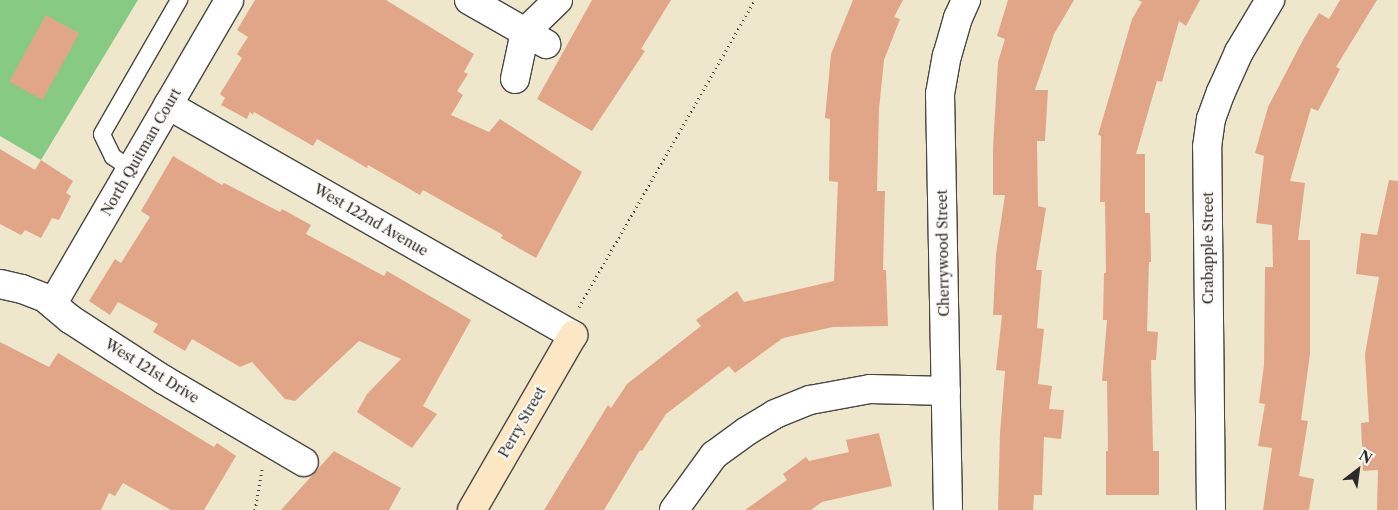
<!DOCTYPE html>
<style>
body{margin:0}
#map{position:relative;width:1398px;height:510px;overflow:hidden;background:#efe7cb;font-family:"Libre Caslon Text",serif}
div>[style]{position:absolute}
[style*='--x']{left:calc(var(--x)*1px);top:calc(var(--y)*1px);width:calc(var(--w)*1px);rotate:calc(var(--a)*1deg)}
.green>*{inset:0;background:#87ca83}
.building>*{inset:0;background:#e1a688;transform-origin:0 0}
.path>*{height:3px;margin-top:-1.5px;transform-origin:0;background:repeating-linear-gradient(90deg,#484743 0 1px,transparent 0 5px)}
.roads{filter:drop-shadow(1px 0 #484743) drop-shadow(-1px 0 #484743) drop-shadow(0 1px #484743) drop-shadow(0 -1px #484743)}
.lane>*{height:16px;margin:-8px;padding:0 8px;transform-origin:8px;border-radius:8px;background:#fff}
.street>*{height:28px;margin:-14px;padding:0 14px;transform-origin:14px;border-radius:14px;background:#fff}
.secondary>*{height:28px;margin:-14px;padding:0 14px;transform-origin:14px;border-radius:14px;background:#fbe7c3}
span{translate:-50% -50%;white-space:nowrap;text-align:center;line-height:1.15;-webkit-text-stroke:4px #fdfcf7;paint-order:stroke}
.street-label{font-size:14px;color:#2b2b2b}
.north{position:absolute;left:1333px;top:445px;width:50px;height:50px;-webkit-text-stroke:4px #fdfcf7;paint-order:stroke;rotate:30deg;font-size:14px;font-weight:700;line-height:20px;text-align:center;color:#2b2b2b}
.north::after{content:'';display:block;margin:auto;width:18px;height:22px;background:#2b2b2b;clip-path:polygon(50% 0,100% 100%,50% 72%,0 100%)}
</style>
<div id="map">
<div class="green">
<i style="clip-path:polygon(0 0,138px 0,41px 160px,0 136px)"></i>
</div>
<div class="building">
<i style="clip-path:polygon(255px 0,386px 0,474px 54px,464px 72px,468px 74px,457px 91px,463px 95px,451px 115px,489px 132px,500px 119px,582px 172px,536px 258px,501px 238px,503px 235px,423px 190px,420px 195px,368px 165px,367px 168px,317px 139px,313px 146px,254px 112px,253px 115px,250px 112px,247px 119px,221px 105px,225px 98px,220px 94px,242px 58px,237px 54px,248px 37px,237px 30px)"></i>
<i style="clip-path:polygon(592px 0,671px 0,641px 49px,645px 51px,592px 131px,537px 99px)"></i>
<i style="clip-path:polygon(853px 0,903px 0,894px 17px,900px 19px,884px 60px,879px 109px,877px 191px,885px 191px,883px 270px,886px 270px,888px 326px,833px 327px,783px 338px,735px 373px,729px 366px,666px 414px,642px 451px,640px 450px,604px 510px,544px 510px,608px 405px,611px 408px,627px 384px,701px 326px,696px 320px,737px 291px,744px 302px,834px 281px,838px 182px,829px 181px,830px 119px,825px 118px,831px 54px)"></i>
<i style="clip-path:polygon(1008px 0,1074px 0,1054px 34px,1035px 90px,1048px 90px,1045px 141px,1037px 141px,1038px 206px,1046px 208px,1036px 270px,1042px 270px,1037px 328px,1044px 329px,1038px 384px,1052px 386px,1049px 409px,1064px 410px,1061px 439px,1044px 437px,1042px 495px,1034px 495px,1033px 510px,998px 510px,1000px 433px,1005px 371px,996px 370px,1002px 315px,993px 315px,996px 254px,1005px 195px,993px 195px,993px 148px,998px 62px,1005px 39px,997px 36px)"></i>
<i style="clip-path:polygon(1138px 0,1200px 0,1186px 26px,1179px 21px,1162px 82px,1157px 81px,1136px 154px,1145px 154px,1145px 213px,1150px 213px,1151px 262px,1149px 262px,1147px 331px,1158px 332px,1156px 360px,1151px 360px,1153px 451px,1159px 451px,1159px 495px,1106px 495px,1106px 451px,1108px 451px,1107px 381px,1102px 381px,1107px 320px,1103px 320px,1104px 273px,1106px 273px,1105px 202px,1100px 202px,1101px 136px,1098px 135px,1132px 19px,1142px 2px)"></i>
<i style="clip-path:polygon(1340px 0,1377px 0,1336px 67px,1340px 69px,1318px 111px,1311px 108px,1290px 181px,1305px 183px,1298px 240px,1310px 240px,1310px 354px,1301px 420px,1308px 421px,1299px 476px,1314px 479px,1309px 510px,1263px 510px,1272px 448px,1258px 446px,1265px 404px,1259px 403px,1264px 365px,1265px 267px,1273px 267px,1272px 225px,1256px 223px,1264px 156px,1255px 153px,1268px 107px,1304px 38px,1319px 13px,1329px 19px)"></i>
<i style="left:46px;top:15px;width:38px;height:76px;rotate:29deg"></i>
<i style="clip-path:polygon(0 149px,35px 170px,41px 160px,73px 181px,66px 193px,71px 196px,59px 220px,52px 218px,41px 238px,25px 230px,21px 235px,0 224px)"></i>
<i style="clip-path:polygon(173px 156px,222px 185px,224px 183px,280px 212px,282px 209px,311px 225px,306px 234px,384px 276px,387px 271px,471px 320px,423px 406px,437px 414px,412px 448px,357px 412px,367px 394px,401px 359px,359px 341px,295px 401px,285px 399px,252px 362px,240px 367px,192px 339px,185px 351px,153px 332px,158px 324px,118px 302px,110px 315px,89px 301px,115px 259px,121px 263px,150px 217px,141px 211px)"></i>
<i style="clip-path:polygon(1389px 180px,1398px 181px,1398px 510px,1377px 510px,1378px 470px,1363px 471px,1361px 423px,1369px 422px,1365px 354px,1379px 277px,1356px 274px,1361px 233px,1377px 235px)"></i>
<i style="clip-path:polygon(0 342px,49px 367px,58px 353px,214px 447px,217px 443px,236px 456px,204px 510px,171px 510px,123px 483px,115px 496px,109px 493px,101px 510px,0 510px)"></i>
<i style="clip-path:polygon(879px 433px,892px 486px,822px 502px,811px 510px,745px 510px,787px 480px,783px 474px,806px 457px,809px 461px,849px 452px,846px 440px)"></i>
<i style="clip-path:polygon(334px 451px,401px 488px,389px 510px,281px 510px)"></i>
</div>
<div class="path">
<i style="--x:579;--y:307;--w:354;--a:-60.2"></i>
<i style="--x:255;--y:510;--w:41;--a:-80.1"></i>
</div>
<div class="roads">
<div class="lane">
<i style="--x:131;--y:169;--w:22;--a:-146"></i>
<i style="--x:113;--y:157;--w:25;--a:-116"></i>
<i style="--x:102;--y:134;--w:155;--a:-60.1"></i>
</div>
<div class="street">
<i style="--x:469;--y:0;--w:89;--a:29.7"></i>
<i style="--x:515;--y:79;--w:48;--a:-78"></i>
<i style="--x:525;--y:32;--w:46;--a:-44.1"></i>
<i style="--x:168;--y:105;--w:466;--a:29.6"></i>
<i style="--x:0;--y:284;--w:23;--a:13"></i>
<i style="--x:22;--y:289;--w:25;--a:21"></i>
<i style="--x:45;--y:298;--w:33;--a:40"></i>
<i style="--x:70;--y:319;--w:112;--a:33"></i>
<i style="--x:164;--y:380;--w:162;--a:30.4"></i>
<i style="--x:53;--y:303;--w:350;--a:-59.8"></i>
<i style="--x:674;--y:510;--w:68;--a:-54"></i>
<i style="--x:714;--y:455;--w:41;--a:-36"></i>
<i style="--x:747;--y:431;--w:33;--a:-31"></i>
<i style="--x:775;--y:414;--w:38;--a:-22"></i>
<i style="--x:810;--y:400;--w:61;--a:-10.4"></i>
<i style="--x:870;--y:389;--w:76;--a:1.5"></i>
<i style="--x:948;--y:510;--w:416;--a:-91.1"></i>
<i style="--x:940;--y:94;--w:39;--a:-80"></i>
<i style="--x:947;--y:56;--w:40;--a:-74"></i>
<i style="--x:958;--y:18;--w:20;--a:-66"></i>
<i style="--x:1211;--y:510;--w:363;--a:-90.6"></i>
<i style="--x:1207;--y:147;--w:28;--a:-82"></i>
<i style="--x:1211;--y:119;--w:29;--a:-70"></i>
<i style="--x:1221;--y:92;--w:44;--a:-65.8"></i>
<i style="--x:1239;--y:52;--w:61;--a:-59.2"></i>
</div>
<div class="secondary">
<i style="--x:472;--y:510;--w:202;--a:-60"></i>
</div>
</div>
<div class="street-label">
<span style="left:141px;top:152px;rotate:-60deg">North Quitman Court</span>
<span style="left:371px;top:220px;rotate:30deg">West 122nd Avenue</span>
<span style="left:1208px;top:248px;rotate:-90deg">Crabapple Street</span>
<span style="left:943px;top:253px;rotate:-91deg">Cherrywood Street</span>
<span style="left:152px;top:371px;rotate:32deg">West 121st Drive</span>
<span style="left:522px;top:422px;rotate:-60deg">Perry Street</span>
</div>
<div class="north">N</div>
</div>
